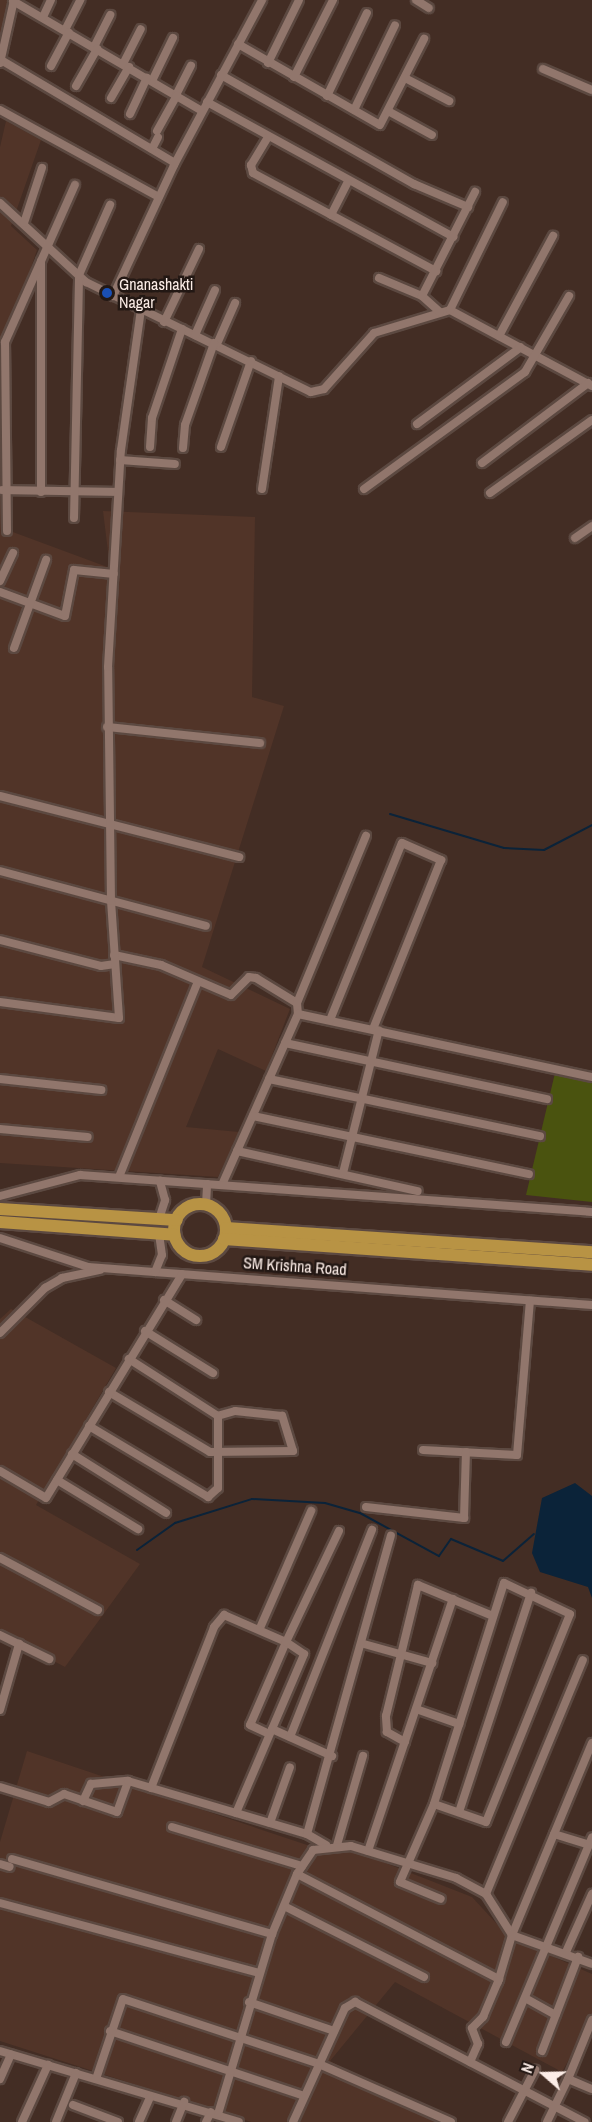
<!DOCTYPE html>
<style>
body{margin:0}
#map{position:relative;width:592px;height:2122px;overflow:hidden;background:#432d24;font-family:"Archivo Narrow",sans-serif}
div>[style]{position:absolute}
[style*='--x']{left:calc(var(--x)*1px);top:calc(var(--y)*1px);width:calc(var(--w)*1px);rotate:calc(var(--a)*1deg)}
.built>*{inset:0;background:#513428}
.green>*{inset:0;background:#4a530f}
.water>*{inset:0;background:#0b2339}
.stream>*{height:2px;margin:-1px;padding:0 1px;transform-origin:1px;border-radius:1px;background:#0b2339}
.roads{filter:drop-shadow(2px 0 #5c4941) drop-shadow(-2px 0 #5c4941) drop-shadow(0 2px #5c4941) drop-shadow(0 -2px #5c4941)}
.minor>*{height:8px;margin:-4px;padding:0 4px;transform-origin:4px;border-radius:4px;background:#91766c}
.highway>*{height:12px;margin:-6px;padding:0 6px;transform-origin:6px;border-radius:6px;background:#b89344}
.highway>.ring{margin:-6px;padding:0;box-sizing:content-box;background:none;border:12px solid #b89344;border-radius:50%}
.dots>*{width:16px;height:16px;translate:-50% -50%;box-sizing:border-box;border:3px solid #231814;border-radius:50%}
span{translate:-50% -50%;white-space:nowrap;text-align:center;line-height:1.15;-webkit-text-stroke:5px #231814;paint-order:stroke}
.poi-label{font-size:16px;color:#fcede7}
.left{translate:0 -50%;text-align:left}
.street-label{font-size:16px;color:#fcede7}
.north{position:absolute;left:514px;top:2044px;width:60px;height:60px;-webkit-text-stroke:4px #231814;paint-order:stroke;rotate:290deg;font-size:16px;font-weight:700;line-height:24px;text-align:center;color:#fcede7}
.north::after{content:'';display:block;margin:auto;width:21px;height:27px;background:#fcede7;clip-path:polygon(50% 0,100% 100%,50% 72%,0 100%)}
</style>
<div id="map">
<div class="built">
<i style="clip-path:polygon(0 0,8px 0,0 38px)"></i>
<i style="clip-path:polygon(6px 121px,41px 140px,11px 226px,37px 250px,0 358px,0 147px)"></i>
<i style="clip-path:polygon(0 396px,2px 528px,110px 568px,103px 511px,255px 517px,252px 697px,284px 706px,202px 967px,290px 1009px,266px 1071px,218px 1049px,186px 1127px,239px 1132px,218px 1177px,0 1163px)"></i>
<i style="clip-path:polygon(11px 1309px,116px 1368px,36px 1505px,140px 1564px,65px 1667px,0 1633px,0 1319px)"></i>
<i style="clip-path:polygon(27px 1751px,322px 1850px,360px 1853px,472px 1897px,509px 1937px,592px 1974px,592px 2017px,562px 2072px,395px 1982px,330px 2061px,442px 2122px,251px 2122px,0 2041px,0 1842px)"></i>
</div>
<div class="green">
<i style="clip-path:polygon(555px 1073px,592px 1082px,592px 1202px,526px 1195px)"></i>
</div>
<div class="water">
<i style="clip-path:polygon(575px 1483px,592px 1496px,592px 1598px,588px 1587px,540px 1572px,532px 1553px,542px 1498px)"></i>
</div>
<div class="stream">
<i style="--x:390;--y:814;--w:119;--a:16.6"></i>
<i style="--x:504;--y:848;--w:40;--a:2.9"></i>
<i style="--x:544;--y:850;--w:54;--a:-27.5"></i>
<i style="--x:137;--y:1550;--w:47;--a:-35.4"></i>
<i style="--x:175;--y:1523;--w:81;--a:-17.3"></i>
<i style="--x:252;--y:1499;--w:73;--a:3.1"></i>
<i style="--x:325;--y:1503;--w:36;--a:16"></i>
<i style="--x:360;--y:1513;--w:90;--a:28.6"></i>
<i style="--x:439;--y:1556;--w:21;--a:-55"></i>
<i style="--x:451;--y:1539;--w:56;--a:22.9"></i>
<i style="--x:503;--y:1561;--w:41;--a:-41.1"></i>
</div>
<div class="roads">
<div class="minor">
<i style="--x:416;--y:0;--w:15;--a:32"></i>
<i style="--x:13;--y:1;--w:219;--a:30.2"></i>
<i style="--x:43;--y:17;--w:19;--a:-65"></i>
<i style="--x:65;--y:30;--w:34;--a:-63"></i>
<i style="--x:238;--y:44;--w:163;--a:29.7"></i>
<i style="--x:380;--y:125;--w:97;--a:-62.9"></i>
<i style="--x:94;--y:47;--w:36;--a:-63"></i>
<i style="--x:1;--y:60;--w:202;--a:30.6"></i>
<i style="--x:0;--y:63;--w:65;--a:-77.5"></i>
<i style="--x:268;--y:63;--w:70;--a:-63.8"></i>
<i style="--x:123;--y:64;--w:39;--a:-63"></i>
<i style="--x:51;--y:66;--w:38;--a:-62"></i>
<i style="--x:543;--y:69;--w:53;--a:23.2"></i>
<i style="--x:221;--y:75;--w:222;--a:29.5"></i>
<i style="--x:414;--y:184;--w:59;--a:23.1"></i>
<i style="--x:294;--y:77;--w:86;--a:-63.1"></i>
<i style="--x:405;--y:78;--w:50;--a:27.6"></i>
<i style="--x:152;--y:81;--w:48;--a:-64"></i>
<i style="--x:76;--y:86;--w:43;--a:-60.4"></i>
<i style="--x:176;--y:95;--w:33;--a:-63"></i>
<i style="--x:327;--y:96;--w:92;--a:-64.3"></i>
<i style="--x:111;--y:98;--w:36;--a:-60"></i>
<i style="--x:207;--y:102;--w:281;--a:28.7"></i>
<i style="--x:0;--y:110;--w:181;--a:28.7"></i>
<i style="--x:354;--y:110;--w:94;--a:-64.2"></i>
<i style="--x:388;--y:111;--w:50;--a:28.6"></i>
<i style="--x:130;--y:114;--w:40;--a:-65"></i>
<i style="--x:157;--y:131;--w:41;--a:-60.9"></i>
<i style="--x:268;--y:137;--w:33;--a:121"></i>
<i style="--x:251;--y:165;--w:8;--a:76"></i>
<i style="--x:253;--y:173;--w:208;--a:28.2"></i>
<i style="--x:152;--y:149;--w:13;--a:-63"></i>
<i style="--x:0;--y:203;--w:117;--a:42.6"></i>
<i style="--x:86;--y:282;--w:250;--a:26.1"></i>
<i style="--x:311;--y:392;--w:13;--a:-13"></i>
<i style="--x:324;--y:389;--w:75;--a:-48.2"></i>
<i style="--x:374;--y:333;--w:79;--a:-16.8"></i>
<i style="--x:450;--y:310;--w:161;--a:28.2"></i>
<i style="--x:331;--y:215;--w:36;--a:-63"></i>
<i style="--x:24;--y:223;--w:58;--a:-71.9"></i>
<i style="--x:41;--y:261;--w:231;--a:90"></i>
<i style="--x:379;--y:278;--w:47;--a:22.7"></i>
<i style="--x:422;--y:296;--w:24;--a:42"></i>
<i style="--x:113;--y:296;--w:145;--a:-65"></i>
<i style="--x:174;--y:165;--w:187;--a:-61.9"></i>
<i style="--x:422;--y:296;--w:117;--a:-63"></i>
<i style="--x:450;--y:310;--w:120;--a:-63.9"></i>
<i style="--x:164;--y:322;--w:81;--a:-64.4"></i>
<i style="--x:195;--y:335;--w:49;--a:-66"></i>
<i style="--x:499;--y:336;--w:114;--a:-61.6"></i>
<i style="--x:217;--y:344;--w:45;--a:-66.3"></i>
<i style="--x:417;--y:424;--w:129;--a:-36.5"></i>
<i style="--x:150;--y:447;--w:29;--a:-86"></i>
<i style="--x:152;--y:418;--w:94;--a:-71.4"></i>
<i style="--x:221;--y:447;--w:91;--a:-70.8"></i>
<i style="--x:183;--y:448;--w:23;--a:-85"></i>
<i style="--x:185;--y:425;--w:87;--a:-70.5"></i>
<i style="--x:120;--y:460;--w:55;--a:4.2"></i>
<i style="--x:482;--y:463;--w:133;--a:-37"></i>
<i style="--x:262;--y:489;--w:114;--a:-81.4"></i>
<i style="--x:364;--y:489;--w:199;--a:-36"></i>
<i style="--x:525;--y:372;--w:88;--a:-59.9"></i>
<i style="--x:2;--y:490;--w:116;--a:1"></i>
<i style="--x:490;--y:493;--w:125;--a:-35.6"></i>
<i style="--x:74;--y:518;--w:243;--a:-88.8"></i>
<i style="--x:79;--y:275;--w:77;--a:-66.1"></i>
<i style="--x:7;--y:531;--w:189;--a:-90.6"></i>
<i style="--x:5;--y:342;--w:172;--a:-66"></i>
<i style="--x:575;--y:538;--w:21;--a:-35"></i>
<i style="--x:0;--y:581;--w:31;--a:-65"></i>
<i style="--x:0;--y:592;--w:69;--a:20.3"></i>
<i style="--x:65;--y:616;--w:47;--a:-78.9"></i>
<i style="--x:74;--y:570;--w:40;--a:5.7"></i>
<i style="--x:14;--y:648;--w:94;--a:-70"></i>
<i style="--x:107;--y:727;--w:154;--a:6"></i>
<i style="--x:0;--y:796;--w:247;--a:14.3"></i>
<i style="--x:0;--y:871;--w:213;--a:14.9"></i>
<i style="--x:0;--y:940;--w:104;--a:14.4"></i>
<i style="--x:101;--y:966;--w:14;--a:-8"></i>
<i style="--x:114;--y:955;--w:48;--a:12"></i>
<i style="--x:161;--y:965;--w:76;--a:23.2"></i>
<i style="--x:231;--y:995;--w:25;--a:-45"></i>
<i style="--x:249;--y:977;--w:7;--a:8"></i>
<i style="--x:256;--y:978;--w:48;--a:31.4"></i>
<i style="--x:297;--y:1003;--w:11;--a:85"></i>
<i style="--x:298;--y:1014;--w:187;--a:114"></i>
<i style="--x:0;--y:1002;--w:120;--a:7.7"></i>
<i style="--x:119;--y:1018;--w:117;--a:-93.9"></i>
<i style="--x:111;--y:901;--w:234;--a:-90.7"></i>
<i style="--x:108;--y:667;--w:217;--a:-86.6"></i>
<i style="--x:121;--y:450;--w:141;--a:-81.9"></i>
<i style="--x:297;--y:1003;--w:181;--a:-67.6"></i>
<i style="--x:298;--y:1014;--w:301;--a:12.1"></i>
<i style="--x:330;--y:1020;--w:191;--a:-67.9"></i>
<i style="--x:402;--y:843;--w:43;--a:23.6"></i>
<i style="--x:441;--y:860;--w:182;--a:111.9"></i>
<i style="--x:285;--y:1043;--w:268;--a:12.1"></i>
<i style="--x:0;--y:1079;--w:102;--a:6.2"></i>
<i style="--x:269;--y:1079;--w:277;--a:11.9"></i>
<i style="--x:253;--y:1116;--w:282;--a:11.9"></i>
<i style="--x:0;--y:1129;--w:88;--a:5.2"></i>
<i style="--x:237;--y:1151;--w:185;--a:12.5"></i>
<i style="--x:343;--y:1173;--w:147;--a:-75.9"></i>
<i style="--x:119;--y:1177;--w:211;--a:-68"></i>
<i style="--x:0;--y:1196;--w:83;--a:-14.7"></i>
<i style="--x:80;--y:1175;--w:513;--a:4.13"></i>
<i style="--x:206;--y:1205;--w:21;--a:-87"></i>
<i style="--x:159;--y:1219;--w:20;--a:-72"></i>
<i style="--x:165;--y:1200;--w:20;--a:-105"></i>
<i style="--x:0;--y:1238;--w:93;--a:18.2"></i>
<i style="--x:88;--y:1267;--w:505;--a:4.31"></i>
<i style="--x:155;--y:1272;--w:18;--a:-68"></i>
<i style="--x:162;--y:1255;--w:21;--a:-98"></i>
<i style="--x:164;--y:1300;--w:38;--a:32"></i>
<i style="--x:145;--y:1331;--w:80;--a:31.7"></i>
<i style="--x:0;--y:1333;--w:64;--a:-45"></i>
<i style="--x:45;--y:1288;--w:20;--a:-30"></i>
<i style="--x:62;--y:1278;--w:39;--a:-12"></i>
<i style="--x:109;--y:1392;--w:117;--a:30.7"></i>
<i style="--x:210;--y:1452;--w:83;--a:-0.7"></i>
<i style="--x:293;--y:1451;--w:37;--a:-107"></i>
<i style="--x:282;--y:1416;--w:47;--a:-173.9"></i>
<i style="--x:235;--y:1411;--w:18;--a:164"></i>
<i style="--x:218;--y:1416;--w:106;--a:-147.4"></i>
<i style="--x:89;--y:1426;--w:139;--a:30.8"></i>
<i style="--x:208;--y:1497;--w:13;--a:-42"></i>
<i style="--x:218;--y:1488;--w:72;--a:-90"></i>
<i style="--x:423;--y:1450;--w:94;--a:3"></i>
<i style="--x:517;--y:1455;--w:155;--a:-85.2"></i>
<i style="--x:72;--y:1454;--w:111;--a:32.1"></i>
<i style="--x:0;--y:1471;--w:53;--a:30.4"></i>
<i style="--x:46;--y:1498;--w:262;--a:-58.7"></i>
<i style="--x:57;--y:1480;--w:95;--a:31.2"></i>
<i style="--x:366;--y:1507;--w:99;--a:6.4"></i>
<i style="--x:464;--y:1518;--w:66;--a:-88.3"></i>
<i style="--x:0;--y:1558;--w:111;--a:28"></i>
<i style="--x:260;--y:1628;--w:128;--a:-66.4"></i>
<i style="--x:0;--y:1635;--w:55;--a:26.1"></i>
<i style="--x:364;--y:1644;--w:71;--a:15.6"></i>
<i style="--x:416;--y:1709;--w:46;--a:19.2"></i>
<i style="--x:0;--y:1710;--w:69;--a:-73.9"></i>
<i style="--x:272;--y:1729;--w:66;--a:24.2"></i>
<i style="--x:290;--y:1737;--w:223;--a:-68.4"></i>
<i style="--x:405;--y:1742;--w:21;--a:-151"></i>
<i style="--x:387;--y:1732;--w:16;--a:-94"></i>
<i style="--x:386;--y:1716;--w:135;--a:-76.3"></i>
<i style="--x:418;--y:1585;--w:81;--a:22.5"></i>
<i style="--x:0;--y:1787;--w:51;--a:17"></i>
<i style="--x:49;--y:1802;--w:17;--a:-28"></i>
<i style="--x:64;--y:1794;--w:56;--a:18.8"></i>
<i style="--x:117;--y:1812;--w:33;--a:-70"></i>
<i style="--x:151;--y:1788;--w:173;--a:-68.6"></i>
<i style="--x:214;--y:1627;--w:16;--a:-50"></i>
<i style="--x:224;--y:1615;--w:68;--a:23.5"></i>
<i style="--x:286;--y:1642;--w:90;--a:113.4"></i>
<i style="--x:250;--y:1725;--w:21;--a:25"></i>
<i style="--x:83;--y:1801;--w:19;--a:-65"></i>
<i style="--x:91;--y:1784;--w:37;--a:-5"></i>
<i style="--x:128;--y:1781;--w:187;--a:16.5"></i>
<i style="--x:307;--y:1834;--w:22;--a:30"></i>
<i style="--x:434;--y:1804;--w:55;--a:19.1"></i>
<i style="--x:486;--y:1822;--w:224;--a:-68"></i>
<i style="--x:570;--y:1614;--w:73;--a:-154.8"></i>
<i style="--x:504;--y:1583;--w:232;--a:107.6"></i>
<i style="--x:434;--y:1804;--w:85;--a:113.6"></i>
<i style="--x:400;--y:1882;--w:44;--a:22.5"></i>
<i style="--x:459;--y:1812;--w:231;--a:-71.8"></i>
<i style="--x:236;--y:1813;--w:173;--a:-66.8"></i>
<i style="--x:304;--y:1654;--w:22;--a:-146"></i>
<i style="--x:286;--y:1642;--w:123;--a:-64.5"></i>
<i style="--x:270;--y:1823;--w:59;--a:-70.3"></i>
<i style="--x:172;--y:1827;--w:136;--a:16.7"></i>
<i style="--x:307;--y:1834;--w:310;--a:-74.3"></i>
<i style="--x:554;--y:1834;--w:37;--a:17"></i>
<i style="--x:337;--y:1845;--w:93;--a:-73.7"></i>
<i style="--x:368;--y:1851;--w:266;--a:-71.4"></i>
<i style="--x:12;--y:1859;--w:271;--a:16.1"></i>
<i style="--x:0;--y:1864;--w:10;--a:17"></i>
<i style="--x:297;--y:1874;--w:228;--a:27.5"></i>
<i style="--x:486;--y:1894;--w:253;--a:-67.5"></i>
<i style="--x:0;--y:1903;--w:268;--a:15.1"></i>
<i style="--x:284;--y:1906;--w:157;--a:26.9"></i>
<i style="--x:566;--y:1952;--w:64;--a:-65.9"></i>
<i style="--x:525;--y:1998;--w:35;--a:29"></i>
<i style="--x:249;--y:2002;--w:90;--a:18.8"></i>
<i style="--x:592;--y:2020;--w:64;--a:112.1"></i>
<i style="--x:568;--y:2079;--w:26;--a:23"></i>
<i style="--x:110;--y:2031;--w:205;--a:18.5"></i>
<i style="--x:506;--y:2042;--w:222;--a:-67.2"></i>
<i style="--x:0;--y:2051;--w:249;--a:16.5"></i>
<i style="--x:542;--y:2051;--w:101;--a:-69"></i>
<i style="--x:470;--y:2062;--w:20;--a:-66"></i>
<i style="--x:478;--y:2044;--w:17;--a:-111"></i>
<i style="--x:472;--y:2028;--w:16;--a:-45"></i>
<i style="--x:483;--y:2017;--w:38;--a:-67"></i>
<i style="--x:498;--y:1982;--w:49;--a:-73.4"></i>
<i style="--x:512;--y:1935;--w:208;--a:-67.4"></i>
<i style="--x:0;--y:2079;--w:27;--a:-66"></i>
<i style="--x:96;--y:2079;--w:84;--a:-71.4"></i>
<i style="--x:123;--y:1999;--w:206;--a:18.3"></i>
<i style="--x:319;--y:2064;--w:144;--a:23.7"></i>
<i style="--x:73;--y:2105;--w:48;--a:20.7"></i>
<i style="--x:218;--y:2114;--w:188;--a:-73.3"></i>
<i style="--x:272;--y:1934;--w:65;--a:-67.4"></i>
<i style="--x:297;--y:1874;--w:29;--a:-56"></i>
<i style="--x:313;--y:1850;--w:38;--a:-6"></i>
<i style="--x:351;--y:1846;--w:110;--a:16.9"></i>
<i style="--x:456;--y:1878;--w:34;--a:28"></i>
<i style="--x:486;--y:1894;--w:49;--a:57.6"></i>
<i style="--x:512;--y:1935;--w:85;--a:19.9"></i>
<i style="--x:22;--y:2122;--w:63;--a:-65.5"></i>
<i style="--x:56;--y:2122;--w:53;--a:-67.8"></i>
<i style="--x:139;--y:2122;--w:27;--a:-66"></i>
<i style="--x:176;--y:2122;--w:22;--a:-68"></i>
<i style="--x:206;--y:2122;--w:11;--a:-63"></i>
<i style="--x:293;--y:2122;--w:125;--a:-65.5"></i>
<i style="--x:345;--y:2008;--w:12;--a:-31"></i>
<i style="--x:355;--y:2002;--w:259;--a:27.6"></i>
<i style="--x:508;--y:2122;--w:59;--a:-62.6"></i>
<i style="--x:547;--y:2122;--w:48;--a:-64"></i>
</div>
<div class="highway">
<i class="ring" style="left:174px;top:1204px;width:40px;height:40px"></i>
<i style="--x:0;--y:1209;--w:177;--a:3.6"></i>
<i style="--x:0;--y:1222;--w:175;--a:4.2"></i>
<i style="--x:226;--y:1228;--w:367;--a:3.8"></i>
<i style="--x:224;--y:1239;--w:369;--a:4"></i>
</div>
</div>
<div class="dots">
<i style="left:107px;top:293px;background:#1a4fb4"></i>
</div>
<div class="poi-label">
<span class="left" style="left:119px;top:293px">Gnanashakti<br>Nagar</span>
</div>
<div class="street-label">
<span style="left:295px;top:1266px;rotate:4deg">SM Krishna Road</span>
</div>
<div class="north">N</div>
</div>
